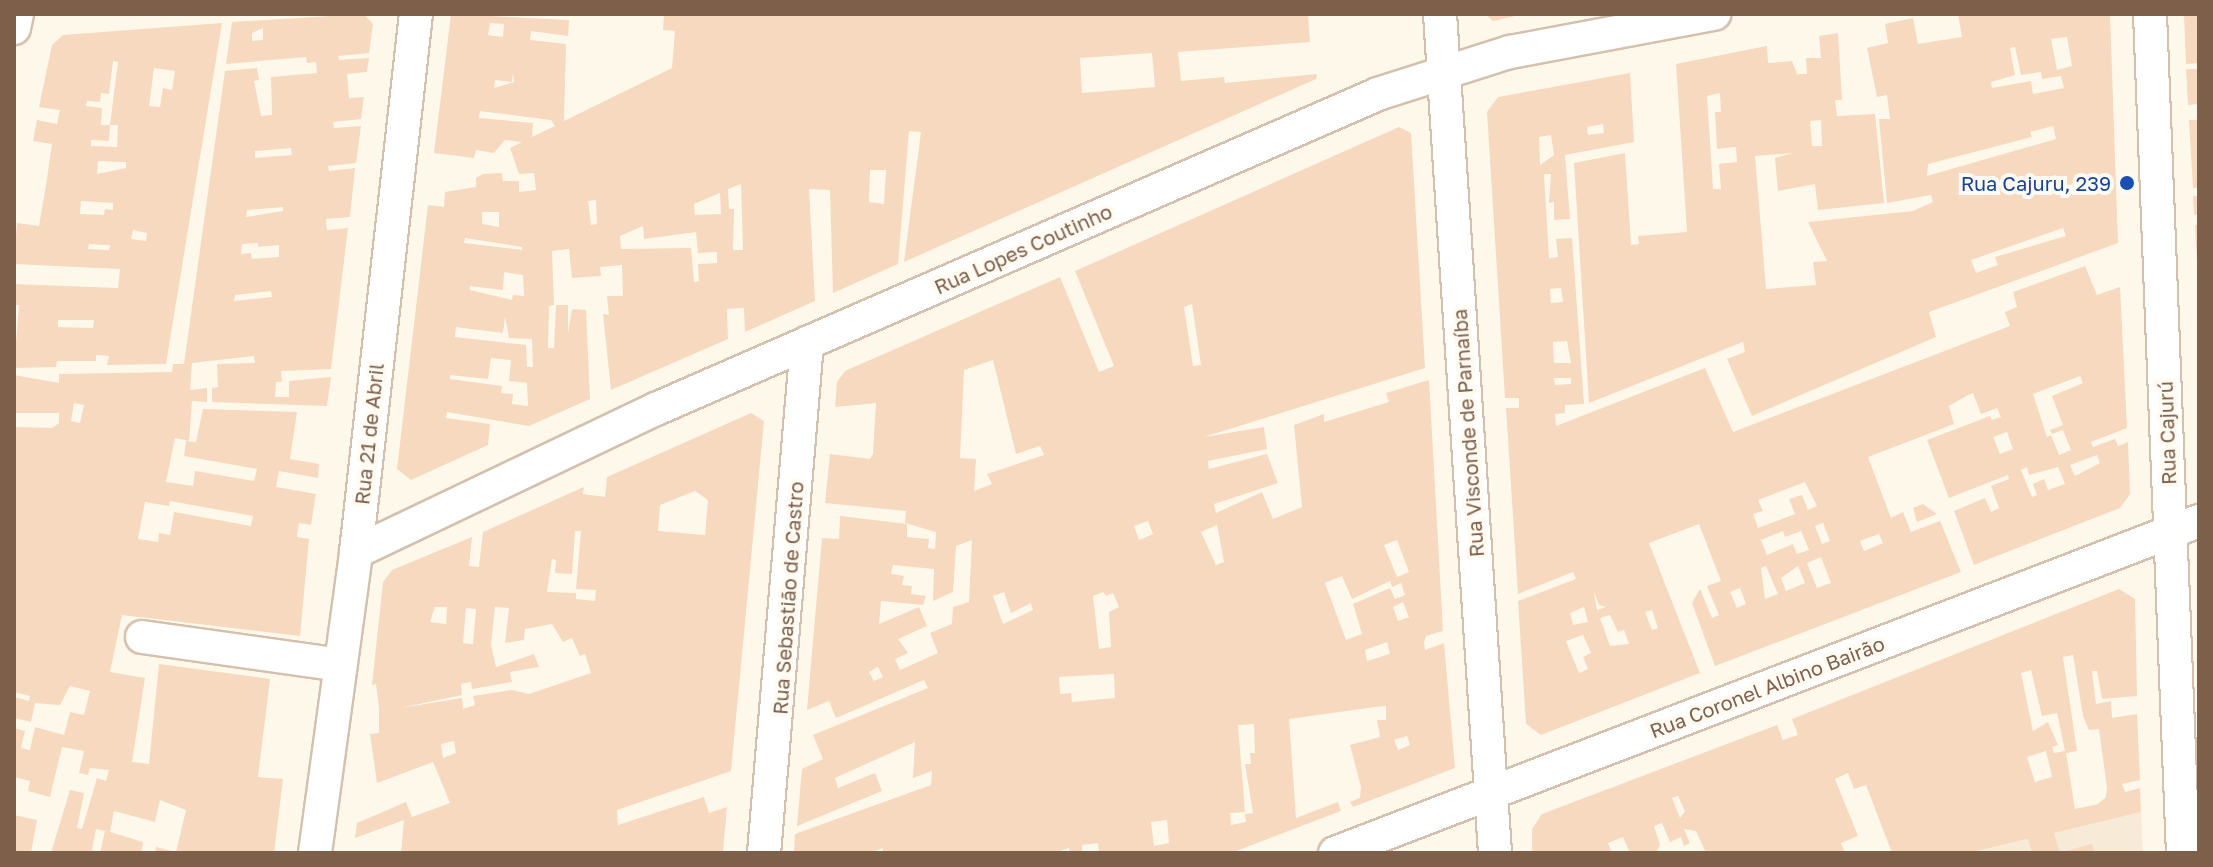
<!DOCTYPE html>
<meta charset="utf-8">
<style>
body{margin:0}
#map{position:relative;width:2213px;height:867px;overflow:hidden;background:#fef8ea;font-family:"Golos Text",sans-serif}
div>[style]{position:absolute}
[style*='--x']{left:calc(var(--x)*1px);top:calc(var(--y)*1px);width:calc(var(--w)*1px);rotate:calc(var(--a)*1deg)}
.residential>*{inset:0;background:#f7ebd8}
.building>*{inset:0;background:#f6d9bf}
.roads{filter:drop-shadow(2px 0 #d3c0ae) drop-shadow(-2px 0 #d3c0ae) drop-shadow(0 2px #d3c0ae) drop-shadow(0 -2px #d3c0ae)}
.minor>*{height:32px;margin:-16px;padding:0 16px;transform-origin:16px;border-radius:16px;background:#fff}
.dots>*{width:22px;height:22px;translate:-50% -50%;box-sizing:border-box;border:4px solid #fffbf3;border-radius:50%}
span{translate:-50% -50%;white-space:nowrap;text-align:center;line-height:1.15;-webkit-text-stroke:8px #fffbf3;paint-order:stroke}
.transit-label{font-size:20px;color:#164399}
.right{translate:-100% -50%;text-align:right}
.street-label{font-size:20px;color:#7d5f4a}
.frame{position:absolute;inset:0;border:16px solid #7d5f4a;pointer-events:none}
</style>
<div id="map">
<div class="residential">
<i style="clip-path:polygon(2141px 812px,2143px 853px,1970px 853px)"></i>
</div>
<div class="building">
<i style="clip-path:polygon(evenodd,364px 14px,373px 24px,369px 53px,338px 56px,339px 60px,369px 58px,367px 72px,347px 74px,349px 98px,364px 97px,361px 119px,333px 122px,334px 128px,361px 126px,356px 163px,328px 166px,329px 171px,355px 168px,350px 217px,326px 219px,327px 230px,348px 228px,331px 369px,281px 371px,282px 382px,276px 382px,275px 397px,289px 397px,289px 381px,331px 377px,327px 406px,212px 402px,212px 388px,218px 387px,217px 364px,255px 363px,254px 356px,192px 363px,190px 390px,207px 388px,207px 402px,192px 401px,189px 441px,175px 438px,166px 482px,193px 486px,195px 471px,254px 481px,257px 469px,184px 456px,186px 441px,196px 442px,203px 409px,297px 412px,290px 459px,319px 464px,318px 478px,279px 471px,276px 487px,316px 494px,311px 525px,299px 523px,297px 537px,309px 539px,300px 636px,122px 615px,110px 672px,145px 678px,132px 762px,149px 764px,159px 664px,270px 679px,258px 777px,283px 779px,274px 853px,155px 853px,156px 847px,176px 852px,186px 810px,160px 800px,155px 822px,114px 811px,110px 832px,143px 842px,141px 853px,100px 853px,105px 831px,96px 829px,92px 850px,99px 853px,51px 853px,70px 790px,84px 793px,77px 828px,82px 829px,97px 778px,106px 781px,109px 770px,90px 768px,88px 775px,79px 773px,84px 751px,62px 747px,50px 797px,28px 791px,30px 781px,14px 777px,14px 728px,25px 731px,21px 748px,30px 750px,35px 727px,64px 735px,70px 712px,84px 715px,90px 691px,70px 686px,60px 705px,35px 703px,31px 722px,14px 718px,14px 697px,29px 701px,30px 696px,14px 692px,14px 427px,52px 428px,59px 423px,59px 413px,14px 413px,14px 375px,59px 383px,59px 374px,172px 372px,173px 364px,184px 364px,225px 71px,257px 68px,259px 80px,254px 81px,261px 116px,272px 115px,271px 77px,317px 73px,316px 62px,307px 63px,306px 57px,226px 64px,232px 22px,364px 14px,263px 28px,263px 40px,252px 41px,252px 33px,263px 28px,364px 14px,291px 148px,292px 155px,255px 158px,255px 151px,291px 148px,364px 14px,283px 207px,283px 211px,246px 217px,247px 210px,283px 207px,364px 14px,258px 243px,258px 247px,279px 245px,279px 257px,252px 259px,251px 253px,241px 254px,242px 244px,258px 243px,364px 14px,271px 291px,272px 297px,234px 301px,235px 295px,271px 291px,364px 14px,74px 403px,84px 405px,80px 423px,71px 421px,74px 403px,364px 14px,170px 501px,253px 516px,251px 526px,174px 512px,170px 535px,159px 533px,158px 542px,138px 539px,145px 502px,169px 506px,170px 501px)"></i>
<i style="clip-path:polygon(evenodd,451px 14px,569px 20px,568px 36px,531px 31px,530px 40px,566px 44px,564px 121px,672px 68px,675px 31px,663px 30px,664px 14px,1308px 14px,1310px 42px,1178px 52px,1181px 81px,1224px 77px,1225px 83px,1317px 74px,1316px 79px,904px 262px,921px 132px,909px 131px,898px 264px,833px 293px,830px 190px,809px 189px,815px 301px,745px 332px,744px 308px,727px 309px,728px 339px,611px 390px,603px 314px,609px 315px,607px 296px,623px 296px,622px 265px,600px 267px,601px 276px,572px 278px,569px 249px,552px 251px,554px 305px,549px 306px,548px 348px,554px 348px,556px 305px,568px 305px,568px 333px,572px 309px,586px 310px,590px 399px,529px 426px,447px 412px,446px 418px,490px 424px,488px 445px,411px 480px,397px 469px,428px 205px,444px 207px,445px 192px,476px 187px,476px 178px,483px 174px,502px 173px,503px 181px,519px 181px,519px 192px,536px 190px,534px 173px,519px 174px,510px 148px,522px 142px,505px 140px,494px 153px,476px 150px,474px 158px,434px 153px,451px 14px,490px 23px,504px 24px,503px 37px,488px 35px,490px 23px,451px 14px,1152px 53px,1155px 87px,1082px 93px,1080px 58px,1152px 53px,451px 14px,513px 72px,514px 82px,494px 88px,495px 80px,512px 82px,513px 72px,451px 14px,480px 111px,551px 120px,555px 126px,532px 137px,533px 123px,479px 118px,480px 111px,451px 14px,870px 170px,886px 170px,884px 204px,869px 202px,870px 170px,451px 14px,741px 184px,743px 250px,733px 250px,734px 209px,729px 209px,728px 189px,741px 184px,451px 14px,720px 193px,721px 214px,695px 215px,694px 204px,720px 193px,451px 14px,596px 200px,597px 224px,591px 225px,588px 201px,596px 200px,451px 14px,482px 212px,499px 212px,499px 227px,482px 224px,482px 212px,451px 14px,643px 226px,644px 239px,696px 232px,698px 253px,717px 252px,717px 263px,698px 264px,699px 281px,694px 282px,691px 248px,621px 249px,620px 236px,643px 226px,451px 14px,465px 238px,522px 247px,522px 250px,464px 243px,465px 238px,451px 14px,504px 272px,523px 275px,524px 296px,513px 295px,512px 300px,470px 290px,470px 286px,503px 290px,504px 272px,451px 14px,505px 317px,509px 338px,532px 339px,533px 367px,527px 367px,526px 345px,455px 337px,456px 327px,503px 333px,505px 317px,451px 14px,491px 358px,511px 360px,509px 381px,527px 383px,528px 406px,512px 404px,513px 394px,501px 393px,502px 386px,450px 379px,450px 375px,488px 379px,491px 358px)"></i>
<i style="clip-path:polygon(1485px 14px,1520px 14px,1520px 15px,1493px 21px)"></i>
<i style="clip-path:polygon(evenodd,1958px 14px,2110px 14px,2118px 243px,1929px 312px,1936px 337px,1752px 416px,1727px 359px,1745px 352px,1743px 342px,1589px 403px,1574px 163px,1625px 153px,1631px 245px,1639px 244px,1638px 236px,1687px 232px,1676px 64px,1767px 46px,1768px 63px,1792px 61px,1797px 74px,1807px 74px,1806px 58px,1821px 58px,1819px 36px,1838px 33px,1842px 100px,1835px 100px,1837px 116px,1875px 114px,1884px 203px,1818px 210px,1815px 184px,1778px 191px,1775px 158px,1793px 153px,1755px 156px,1766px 289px,1816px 285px,1813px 262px,1827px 261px,1808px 222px,1913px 211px,1933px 202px,1931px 195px,1887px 203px,1879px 119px,1890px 119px,1887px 95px,1877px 97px,1867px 48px,1888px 43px,1885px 24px,1913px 18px,1918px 44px,1962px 37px,1958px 14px,2067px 37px,2072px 66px,2057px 70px,2051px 39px,2067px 37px,1958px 14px,2015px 47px,2021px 75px,2041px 72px,2042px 79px,2061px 76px,2064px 88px,2033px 94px,2031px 81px,1992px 88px,1991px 82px,2015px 75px,2010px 48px,2015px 47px,1958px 14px,1720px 93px,1721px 112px,1715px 112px,1717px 149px,1736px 147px,1737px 162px,1719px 164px,1721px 189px,1713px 189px,1707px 96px,1720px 93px,1958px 14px,1821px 120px,1822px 146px,1812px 146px,1810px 121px,1821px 120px,1958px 14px,2053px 126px,2056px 139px,1927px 176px,1928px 164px,2032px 137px,2030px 132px,2053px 126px,1958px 14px,2063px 228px,2066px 236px,1995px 257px,1998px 265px,1976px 273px,1971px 260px,2063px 228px)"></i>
<i style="clip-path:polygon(2184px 14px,2199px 14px,2199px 63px,2186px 64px)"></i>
<i style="clip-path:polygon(evenodd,222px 23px,166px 364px,107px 365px,109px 356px,96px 355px,96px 361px,57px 361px,56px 367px,14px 368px,19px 305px,14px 305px,14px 284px,118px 288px,120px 269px,14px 264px,17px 223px,39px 226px,46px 185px,52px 144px,33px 141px,37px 120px,57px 124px,60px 110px,39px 107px,52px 45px,63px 35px,222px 23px,113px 61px,118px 62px,110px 125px,101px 125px,102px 108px,86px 106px,87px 101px,100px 102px,101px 93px,109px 94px,113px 61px,222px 23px,154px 68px,175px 71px,172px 90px,163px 88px,160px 107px,149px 106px,154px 68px,222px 23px,110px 125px,118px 125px,117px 147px,91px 146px,91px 140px,109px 141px,110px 125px,222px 23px,98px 161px,126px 162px,126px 168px,97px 174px,98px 161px,222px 23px,81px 201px,113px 203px,113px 210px,105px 209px,104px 215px,80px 214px,81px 201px,222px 23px,133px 230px,147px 233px,146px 241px,131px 239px,133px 230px,222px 23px,89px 244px,110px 245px,109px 250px,88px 249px,89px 244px,222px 23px,58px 320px,94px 320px,93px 328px,58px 327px,58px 320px)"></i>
<i style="clip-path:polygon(2186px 69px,2199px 69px,2199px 104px,2188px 105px)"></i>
<i style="clip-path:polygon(evenodd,1630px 73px,1634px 142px,1565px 155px,1570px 219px,1554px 220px,1554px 202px,1549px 203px,1551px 174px,1544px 174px,1549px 258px,1558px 257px,1556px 239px,1572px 238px,1584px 404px,1565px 405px,1565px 413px,1555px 414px,1556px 426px,1705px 368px,1733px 432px,2010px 326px,2005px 312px,2017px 307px,2013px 292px,2085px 266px,2097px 295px,2120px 287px,2127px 428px,2091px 442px,2093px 447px,2115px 439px,2118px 446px,2128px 442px,2130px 494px,2120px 508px,1974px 565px,1954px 511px,1985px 498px,1991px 512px,1999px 508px,1991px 486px,2009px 479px,2008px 475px,1949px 498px,1927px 440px,1990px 416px,1992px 420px,2001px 417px,1997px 408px,1981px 414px,1973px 393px,1968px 395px,1949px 406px,1954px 424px,1868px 457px,1891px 518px,1903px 512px,1911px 532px,1940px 521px,1961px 572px,1715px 666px,1692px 603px,1700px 589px,1712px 618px,1719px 615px,1707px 586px,1721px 581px,1699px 524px,1649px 543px,1700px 673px,1541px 735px,1526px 724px,1518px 601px,1576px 579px,1573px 572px,1518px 594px,1506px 408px,1519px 408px,1519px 398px,1505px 398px,1487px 112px,1498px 97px,1630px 73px,1603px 124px,1604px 133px,1588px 135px,1587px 127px,1603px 124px,1630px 73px,1551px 135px,1554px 155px,1540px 165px,1539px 137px,1551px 135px,1630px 73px,1561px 288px,1563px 302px,1551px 303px,1550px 289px,1561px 288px,1630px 73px,1567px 341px,1571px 363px,1554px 363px,1553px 342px,1567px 341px,1630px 73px,2080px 376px,2083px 383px,2052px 396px,2063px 425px,2050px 430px,2052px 434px,2063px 430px,2071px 450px,2059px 455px,2051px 435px,2047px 437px,2033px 394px,2080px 376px,1630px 73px,1554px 378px,1571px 378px,1571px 384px,1555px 385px,1554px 378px,1630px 73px,2007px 432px,2013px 449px,2000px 454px,1993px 437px,2007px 432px,1630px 73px,2097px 455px,2100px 463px,2075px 476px,2070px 465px,2097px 455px,1630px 73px,2027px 467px,2029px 475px,2058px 467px,2065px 484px,2048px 490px,2044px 479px,2033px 484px,2037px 495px,2032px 497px,2021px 470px,2027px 467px,1630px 73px,1805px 482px,1817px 506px,1808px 510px,1802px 495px,1789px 499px,1795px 514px,1758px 528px,1753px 514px,1763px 511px,1758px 500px,1805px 482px,1630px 73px,1823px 523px,1830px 541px,1822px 544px,1815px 526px,1823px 523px,1630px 73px,1783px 531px,1785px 537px,1801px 531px,1809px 550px,1797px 554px,1793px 544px,1767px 555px,1761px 540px,1783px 531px,1630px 73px,1879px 534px,1883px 543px,1864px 551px,1860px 541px,1879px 534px,1630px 73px,1821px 557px,1831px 583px,1817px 588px,1807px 563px,1821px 557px,1630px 73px,1766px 566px,1778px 594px,1765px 599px,1761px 568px,1766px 566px,1630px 73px,1798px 566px,1805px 583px,1786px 591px,1781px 578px,1798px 566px,1630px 73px,1740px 588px,1746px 604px,1737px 608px,1730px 592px,1740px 588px,1630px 73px,1594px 592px,1599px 605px,1606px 607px,1597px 610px,1594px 592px,1630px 73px,1584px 607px,1588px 622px,1573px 625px,1570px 613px,1584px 607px,1630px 73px,1652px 610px,1658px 628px,1652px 630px,1645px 612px,1652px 610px,1630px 73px,1610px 615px,1618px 632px,1624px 630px,1629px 644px,1610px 646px,1600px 618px,1610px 615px,1630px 73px,1583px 635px,1591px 653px,1583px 657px,1588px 669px,1579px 673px,1566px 641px,1583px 635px)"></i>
<i style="clip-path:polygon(2189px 120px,2199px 120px,2199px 188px,2193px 188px)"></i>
<i style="clip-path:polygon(evenodd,1399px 127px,1411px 133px,1425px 368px,1204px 437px,1264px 427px,1267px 449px,1208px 461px,1209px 469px,1267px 454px,1278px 483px,1214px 504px,1216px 513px,1262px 492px,1273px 519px,1302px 507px,1294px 425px,1324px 414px,1324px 422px,1389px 402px,1386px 393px,1429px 380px,1443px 631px,1426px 636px,1424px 642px,1425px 650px,1444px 643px,1455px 768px,1353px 807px,1350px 802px,1360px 798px,1361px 787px,1350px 745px,1380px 737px,1377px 720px,1386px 720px,1386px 706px,1375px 707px,1289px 719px,1296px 818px,1338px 802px,1341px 811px,1231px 853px,1099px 853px,1098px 843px,1082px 845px,1082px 853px,1070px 853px,1069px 848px,1054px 853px,882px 853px,883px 848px,870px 853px,794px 853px,795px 834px,931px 785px,932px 771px,913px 778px,915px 742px,835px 778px,838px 788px,875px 773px,882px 791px,797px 826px,802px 769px,823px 759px,813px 735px,928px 688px,924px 680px,836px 718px,829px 701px,807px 710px,822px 538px,839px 539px,840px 516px,907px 524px,907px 537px,929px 539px,928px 548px,935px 549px,936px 532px,905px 523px,906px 511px,825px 503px,830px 454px,870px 459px,873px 454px,876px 403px,835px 407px,837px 382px,845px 371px,1060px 277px,1099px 372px,1114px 366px,1075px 271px,1399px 127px,1192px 304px,1201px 365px,1193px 366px,1184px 307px,1192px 304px,1399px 127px,993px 360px,1016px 454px,1040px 446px,1044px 455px,987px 474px,992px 484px,974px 491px,976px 459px,960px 458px,964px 370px,993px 360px,1399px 127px,1148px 521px,1153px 534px,1139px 540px,1134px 526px,1148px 521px,1399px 127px,1217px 525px,1224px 562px,1216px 565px,1201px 532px,1217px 525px,1399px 127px,972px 540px,969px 602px,953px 607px,952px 624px,930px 633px,938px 653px,900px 670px,895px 659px,908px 653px,898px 639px,927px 626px,919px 607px,879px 624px,881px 601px,923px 605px,926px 596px,911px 594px,912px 586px,902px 585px,904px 576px,891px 574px,893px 565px,934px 569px,933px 601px,953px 592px,956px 546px,972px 540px,1399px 127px,1397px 540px,1409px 572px,1397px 577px,1384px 545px,1397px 540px,1399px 127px,1342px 576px,1352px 599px,1390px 581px,1392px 587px,1401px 583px,1405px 595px,1395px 599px,1390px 588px,1353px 604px,1362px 634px,1346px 640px,1325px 583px,1342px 576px,1399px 127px,1004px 592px,1011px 613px,1031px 603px,1033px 610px,1003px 624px,993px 596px,1004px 592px,1399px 127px,1103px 592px,1106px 596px,1113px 593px,1119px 607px,1109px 612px,1111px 647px,1099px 649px,1093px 596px,1103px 592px,1399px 127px,1403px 602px,1409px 617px,1398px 621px,1393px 607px,1403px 602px,1399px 127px,1387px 642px,1390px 654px,1367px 661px,1365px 650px,1387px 642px,1399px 127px,878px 667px,883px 677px,874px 681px,869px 672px,878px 667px,1399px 127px,1114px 674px,1115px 698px,1072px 702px,1071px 693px,1060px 694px,1059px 677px,1114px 674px,1399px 127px,1254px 724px,1255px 753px,1250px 753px,1251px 764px,1245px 764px,1253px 813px,1245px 814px,1246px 822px,1231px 825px,1230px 813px,1245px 812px,1238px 725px,1254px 724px,1399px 127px,1407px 736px,1410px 745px,1398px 750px,1394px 740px,1407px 736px,1399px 127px,1167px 820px,1169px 843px,1154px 846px,1151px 822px,1167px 820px)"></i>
<i style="clip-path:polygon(2193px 196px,2199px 196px,2199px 214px,2194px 215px)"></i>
<i style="clip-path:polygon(2199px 224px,2199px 264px,2197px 264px,2195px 225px)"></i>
<i style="clip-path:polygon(evenodd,751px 413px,764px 421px,731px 771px,617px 810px,618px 825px,704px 797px,709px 813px,727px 807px,723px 851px,401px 853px,404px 820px,355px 838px,357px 823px,406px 802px,412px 817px,450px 803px,433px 762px,377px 783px,370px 734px,379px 733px,379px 708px,376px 684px,372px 685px,383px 582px,392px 570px,472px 537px,469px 566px,479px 567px,483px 532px,584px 487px,583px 494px,605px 497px,607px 477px,751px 413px,695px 491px,708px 500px,705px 535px,658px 531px,660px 505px,695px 491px,751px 413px,575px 531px,581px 531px,576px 589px,596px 590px,595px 601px,576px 599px,576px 593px,547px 592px,552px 559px,556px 560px,555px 573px,572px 574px,575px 531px,751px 413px,435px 607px,447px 607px,446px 624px,430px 622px,435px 607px,751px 413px,495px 607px,509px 608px,505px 643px,524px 640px,525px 629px,552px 624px,563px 642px,572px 638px,580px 656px,585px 654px,591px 673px,529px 694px,512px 690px,473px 696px,475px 705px,463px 709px,462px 698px,400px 708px,462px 695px,461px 684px,471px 682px,472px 689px,512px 682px,510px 672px,539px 667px,534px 654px,496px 667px,491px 645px,495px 607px,751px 413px,466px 608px,476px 609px,473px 644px,463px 643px,466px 608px,751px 413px,454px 741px,456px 753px,443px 758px,441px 744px,454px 741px)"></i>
<i style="clip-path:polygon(1923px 504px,1937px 514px,1917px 522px,1913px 508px)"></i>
<i style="clip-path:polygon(evenodd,2119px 589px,2135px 599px,2137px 696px,2102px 699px,2097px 671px,2092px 671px,2096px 704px,2111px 701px,2112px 718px,2137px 714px,2140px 780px,2122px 784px,2125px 792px,2140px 788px,2141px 812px,2054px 833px,2060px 853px,2032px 853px,2028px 839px,1969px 853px,1892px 853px,1866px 785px,1854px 789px,1848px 773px,1835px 779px,1858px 836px,1841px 843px,1845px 853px,1706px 853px,1696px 831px,1684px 829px,1690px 843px,1684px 846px,1681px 837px,1670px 842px,1662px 823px,1654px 826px,1660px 845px,1656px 853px,1630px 853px,1623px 837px,1608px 843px,1612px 853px,1532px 853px,1532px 829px,1542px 814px,1777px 725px,1783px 740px,1798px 735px,1792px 719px,2119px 589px,2073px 655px,2083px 716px,2089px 730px,2099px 729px,2107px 788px,2106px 797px,2098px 804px,2075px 809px,2066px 753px,2077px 751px,2063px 657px,2073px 655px,2119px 589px,2031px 670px,2042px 716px,2057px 713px,2065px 751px,2054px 753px,2052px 747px,2058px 745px,2048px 722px,2033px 731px,2021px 673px,2031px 670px,2119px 589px,2046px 751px,2052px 777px,2035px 782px,2027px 757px,2046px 751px,2119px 589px,1678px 796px,1685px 811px,1680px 818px,1672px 798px,1678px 796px)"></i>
<i style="clip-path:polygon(14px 815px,37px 820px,31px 853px,14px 853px)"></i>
<i style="clip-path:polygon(2092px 844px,2095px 853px,2062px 853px,2062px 852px)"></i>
</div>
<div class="roads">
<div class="minor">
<i style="--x:1440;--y:14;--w:841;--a:86.25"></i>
<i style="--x:2150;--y:14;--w:840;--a:87.75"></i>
<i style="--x:14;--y:28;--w:14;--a:-78"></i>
<i style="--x:356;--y:552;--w:332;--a:-25.5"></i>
<i style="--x:656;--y:409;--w:788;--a:-23.57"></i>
<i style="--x:1378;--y:94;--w:139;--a:-17.7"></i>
<i style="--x:1510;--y:52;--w:208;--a:-10.6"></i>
<i style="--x:142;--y:637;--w:200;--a:8"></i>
<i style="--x:315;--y:853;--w:304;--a:-82.2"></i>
<i style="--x:356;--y:552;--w:541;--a:-83.64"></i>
<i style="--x:764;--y:853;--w:512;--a:-85.18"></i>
<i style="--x:1335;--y:853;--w:926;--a:-21.02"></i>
</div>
</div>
<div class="dots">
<i style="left:2127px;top:183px;background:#1a4fb4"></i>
</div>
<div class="transit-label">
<span class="right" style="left:2111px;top:183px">Rua Cajuru, 239</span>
</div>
<div class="street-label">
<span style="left:1023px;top:249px;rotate:-24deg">Rua Lopes Coutinho</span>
<span style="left:1468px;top:433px;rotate:-94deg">Rua Visconde de Parnaíba</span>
<span style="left:2167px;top:433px;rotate:-92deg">Rua Cajurú</span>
<span style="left:369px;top:434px;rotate:-84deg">Rua 21 de Abril</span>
<span style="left:788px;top:598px;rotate:-86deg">Rua Sebastião de Castro</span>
<span style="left:1767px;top:687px;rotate:-21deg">Rua Coronel Albino Bairão</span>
</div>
<div class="frame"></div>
</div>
